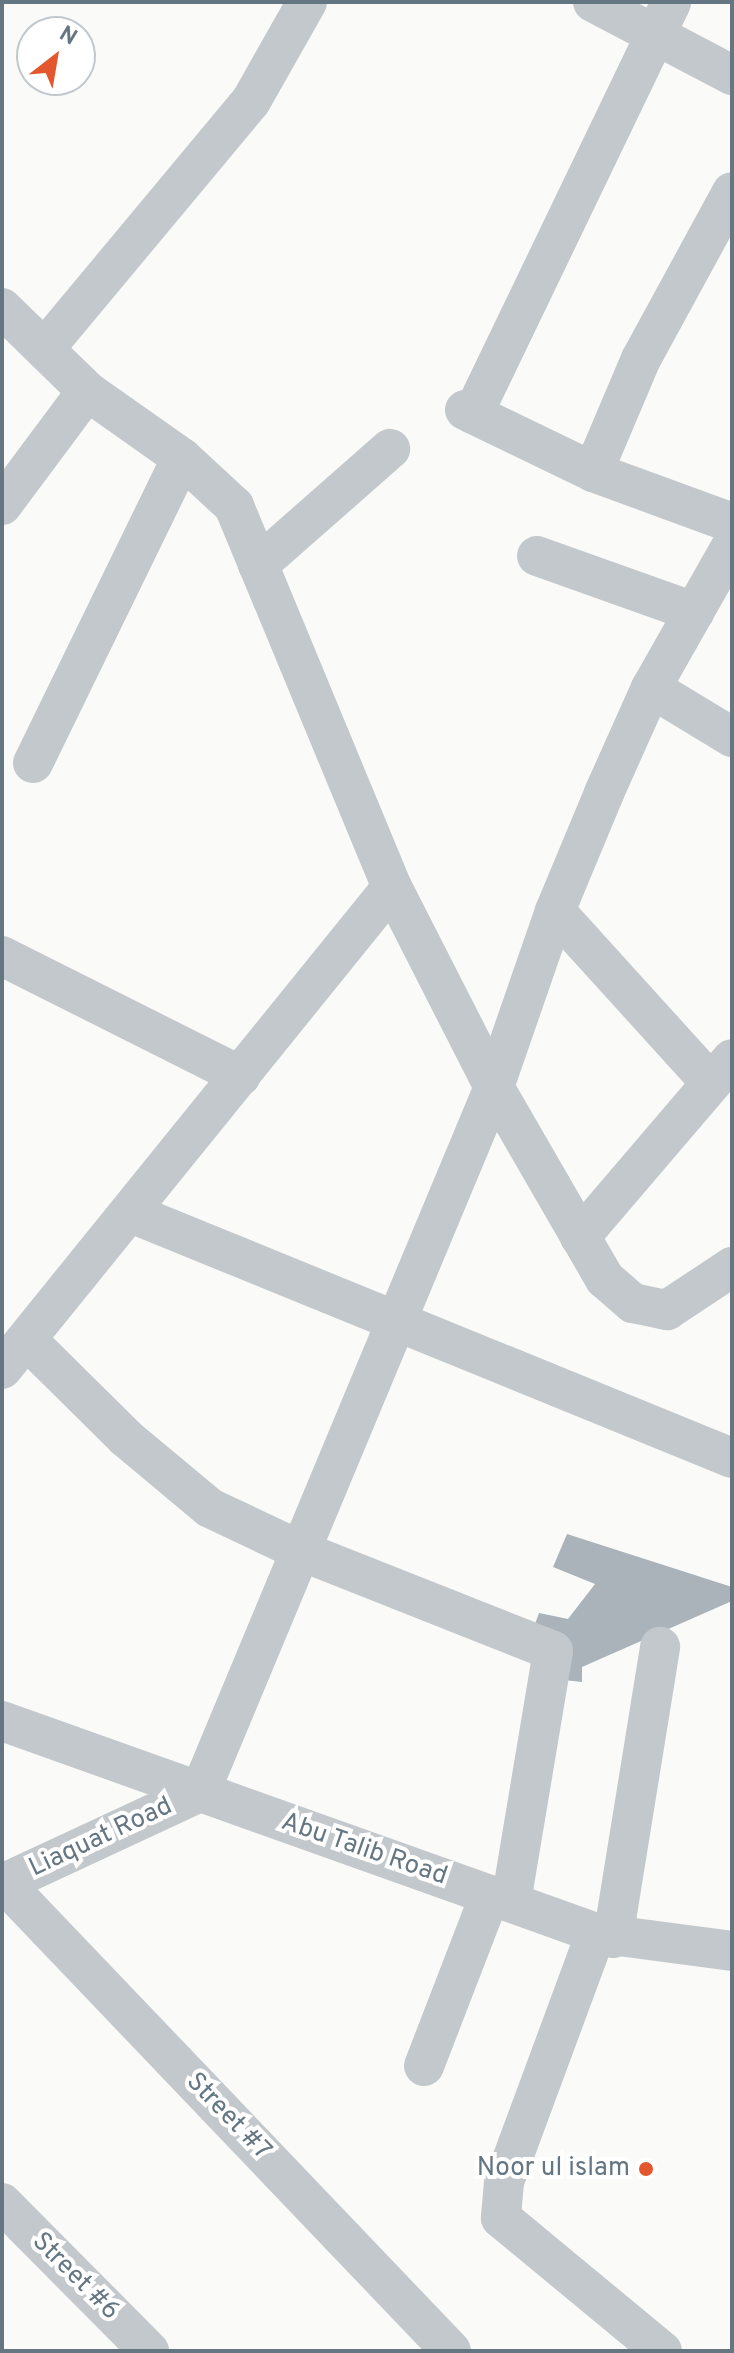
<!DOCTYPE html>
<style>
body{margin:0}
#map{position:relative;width:734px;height:2353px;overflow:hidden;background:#fafaf8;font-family:Overpass,sans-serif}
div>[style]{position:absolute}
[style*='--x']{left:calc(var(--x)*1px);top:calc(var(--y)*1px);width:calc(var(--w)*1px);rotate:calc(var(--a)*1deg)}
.building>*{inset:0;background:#aab3b9}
.minor>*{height:40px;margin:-20px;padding:0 20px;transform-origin:20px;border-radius:20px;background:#c3c8cc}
.dots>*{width:22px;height:22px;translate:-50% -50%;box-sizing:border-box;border:4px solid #fff;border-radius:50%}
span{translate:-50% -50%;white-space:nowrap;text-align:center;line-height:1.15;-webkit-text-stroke:8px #fff;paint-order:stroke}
.street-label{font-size:26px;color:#657683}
.poi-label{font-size:26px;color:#657683}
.right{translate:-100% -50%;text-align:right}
.frame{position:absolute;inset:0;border:4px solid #657683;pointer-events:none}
.north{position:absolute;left:16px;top:16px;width:80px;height:80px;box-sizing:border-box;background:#fff;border:2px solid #c1c8cd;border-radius:50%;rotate:31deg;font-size:22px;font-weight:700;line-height:32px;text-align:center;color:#657683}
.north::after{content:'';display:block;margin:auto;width:28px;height:36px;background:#e4572e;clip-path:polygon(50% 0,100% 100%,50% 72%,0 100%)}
</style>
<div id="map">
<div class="building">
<i style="clip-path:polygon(567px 1534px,732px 1587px,732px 1601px,582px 1667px,582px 1682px,564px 1680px,532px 1632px,539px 1613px,568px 1619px,595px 1584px,553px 1567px)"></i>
</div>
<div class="minor">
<i style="--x:593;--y:2;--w:157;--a:27.7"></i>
<i style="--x:2;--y:308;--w:119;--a:44.3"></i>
<i style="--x:87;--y:391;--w:116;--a:35.2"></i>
<i style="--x:182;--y:458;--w:71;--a:42.7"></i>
<i style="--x:234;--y:506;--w:412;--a:67.5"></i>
<i style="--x:392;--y:887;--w:225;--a:63"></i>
<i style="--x:494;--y:1087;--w:222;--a:60"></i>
<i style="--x:605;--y:1279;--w:37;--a:41"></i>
<i style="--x:633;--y:1303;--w:35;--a:12"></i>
<i style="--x:667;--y:1310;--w:78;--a:-33.5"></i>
<i style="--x:46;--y:347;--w:320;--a:-50.2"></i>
<i style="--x:251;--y:101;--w:114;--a:-60.5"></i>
<i style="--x:465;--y:410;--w:142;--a:25.8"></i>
<i style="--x:593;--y:472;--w:148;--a:20.1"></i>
<i style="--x:473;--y:414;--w:457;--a:-64.3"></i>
<i style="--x:593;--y:472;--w:123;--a:-67"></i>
<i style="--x:641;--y:359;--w:190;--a:-61.4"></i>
<i style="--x:2;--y:505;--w:142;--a:-53.3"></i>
<i style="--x:537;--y:556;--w:167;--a:19.6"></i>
<i style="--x:258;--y:565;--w:176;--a:-41.3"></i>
<i style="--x:651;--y:688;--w:95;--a:31.2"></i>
<i style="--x:33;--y:763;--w:339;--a:-64"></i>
<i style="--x:555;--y:911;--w:229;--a:47.8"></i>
<i style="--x:2;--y:956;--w:267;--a:26.7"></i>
<i style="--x:131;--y:1213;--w:649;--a:22.18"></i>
<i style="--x:580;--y:1237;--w:234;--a:-49.5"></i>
<i style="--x:28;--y:1341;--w:138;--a:44.7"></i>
<i style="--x:126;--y:1438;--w:109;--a:39.8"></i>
<i style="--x:210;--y:1508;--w:101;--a:25.3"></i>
<i style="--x:301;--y:1551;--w:271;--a:21.6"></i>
<i style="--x:553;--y:1651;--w:254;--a:99.5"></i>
<i style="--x:2;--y:1369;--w:620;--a:-51.02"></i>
<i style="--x:2;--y:1721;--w:631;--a:19.64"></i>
<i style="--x:596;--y:1933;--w:137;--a:7.5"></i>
<i style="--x:4;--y:1883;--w:647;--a:46.31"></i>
<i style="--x:2;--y:1884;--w:218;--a:-24.9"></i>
<i style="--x:200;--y:1792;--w:764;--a:-67.36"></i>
<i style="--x:494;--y:1087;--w:186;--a:-70.9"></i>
<i style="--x:555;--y:911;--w:128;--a:-67.4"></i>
<i style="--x:604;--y:793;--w:115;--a:-65.9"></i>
<i style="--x:651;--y:688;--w:164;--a:-60.5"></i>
<i style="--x:596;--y:1933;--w:265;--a:110.3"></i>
<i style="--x:504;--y:2182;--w:36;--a:95"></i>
<i style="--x:501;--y:2218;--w:209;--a:39.6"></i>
<i style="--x:613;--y:1938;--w:295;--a:-80.8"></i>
<i style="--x:424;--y:2066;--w:183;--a:-68.9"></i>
<i style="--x:2;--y:2203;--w:209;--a:45.2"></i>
</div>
<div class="dots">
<i style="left:646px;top:2169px;background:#e4572e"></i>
</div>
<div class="street-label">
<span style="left:101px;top:1838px;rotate:-25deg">Liaquat Road</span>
<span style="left:364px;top:1850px;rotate:19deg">Abu Talib Road</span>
<span style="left:228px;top:2117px;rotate:46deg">Street #7</span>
<span style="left:75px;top:2277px;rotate:45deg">Street #6</span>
</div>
<div class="poi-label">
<span class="right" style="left:630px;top:2169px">Noor ul islam</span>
</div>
<div class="frame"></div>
<div class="north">N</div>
</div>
